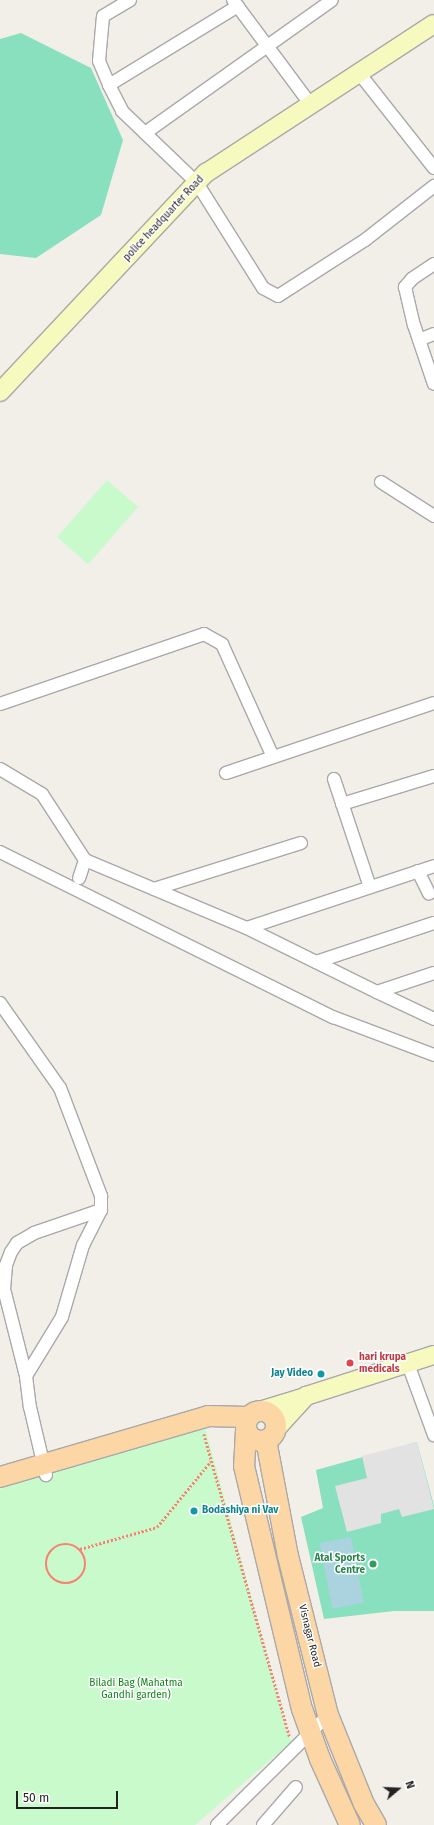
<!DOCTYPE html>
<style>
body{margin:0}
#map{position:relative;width:434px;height:1825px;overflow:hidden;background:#f2efe9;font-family:"Fira Sans",sans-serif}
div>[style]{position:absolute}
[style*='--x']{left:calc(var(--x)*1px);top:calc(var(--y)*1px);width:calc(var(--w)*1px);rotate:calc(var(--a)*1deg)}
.park>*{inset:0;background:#c8facc;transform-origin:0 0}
.pitch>*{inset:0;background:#88e0be}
.parking>*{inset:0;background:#e2e2e2}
.water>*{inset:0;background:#aad3df;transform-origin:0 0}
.path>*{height:2.5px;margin-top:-1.25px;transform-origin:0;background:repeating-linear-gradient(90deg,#fa8072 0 2px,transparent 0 4px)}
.path>.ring{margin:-1.25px;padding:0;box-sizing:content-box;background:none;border:2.5px solid #fa8072;border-radius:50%}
.roads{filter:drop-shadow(1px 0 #a9a9a9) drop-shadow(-1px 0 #a9a9a9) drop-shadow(0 1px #a9a9a9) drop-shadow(0 -1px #a9a9a9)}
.street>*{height:12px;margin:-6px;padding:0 6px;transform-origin:6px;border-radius:6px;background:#fff}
.secondary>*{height:18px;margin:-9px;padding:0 9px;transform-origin:9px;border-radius:9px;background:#f7fabf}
.primary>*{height:20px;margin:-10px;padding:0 10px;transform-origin:10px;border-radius:10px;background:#fcd6a4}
.primary>.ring{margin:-10px;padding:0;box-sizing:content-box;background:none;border:20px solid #fcd6a4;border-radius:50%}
.dots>*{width:11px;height:11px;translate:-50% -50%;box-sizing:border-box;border:2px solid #fff;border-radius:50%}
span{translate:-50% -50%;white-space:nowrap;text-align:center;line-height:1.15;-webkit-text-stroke:3px #fff;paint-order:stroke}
.street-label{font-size:10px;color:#222}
.health-label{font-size:10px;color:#be3a42;font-weight:700}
.left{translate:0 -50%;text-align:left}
.culture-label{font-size:10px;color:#0d838f;font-weight:700}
.right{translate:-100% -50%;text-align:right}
.leisure-label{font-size:10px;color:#27864d;font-weight:700}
.park-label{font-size:10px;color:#0c8416}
.north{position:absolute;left:378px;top:1769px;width:40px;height:40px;-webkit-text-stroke:3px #fff;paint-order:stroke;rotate:71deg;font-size:11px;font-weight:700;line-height:16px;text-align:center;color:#222}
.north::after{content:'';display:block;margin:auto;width:14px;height:18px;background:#222;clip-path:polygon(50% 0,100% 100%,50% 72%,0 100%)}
.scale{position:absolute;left:16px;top:1791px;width:102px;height:18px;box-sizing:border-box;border:2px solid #222;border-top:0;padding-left:5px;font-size:12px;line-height:14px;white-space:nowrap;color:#222;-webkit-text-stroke:3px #fff;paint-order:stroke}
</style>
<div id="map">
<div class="park">
<i style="left:107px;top:480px;width:41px;height:76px;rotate:41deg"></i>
<i style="clip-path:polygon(204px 1423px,291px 1742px,195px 1825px,0 1825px,0 1489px)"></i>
</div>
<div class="pitch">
<i style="clip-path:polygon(21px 33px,91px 68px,123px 140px,101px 215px,36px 258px,0 254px,0 39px)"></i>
<i style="clip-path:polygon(417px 1442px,434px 1506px,434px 1611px,394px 1611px,324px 1619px,301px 1517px,323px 1508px,316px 1470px)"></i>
</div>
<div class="parking">
<i style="clip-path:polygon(417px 1442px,434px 1509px,402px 1517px,399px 1509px,381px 1514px,381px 1523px,347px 1532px,335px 1486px,367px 1478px,362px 1456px)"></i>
</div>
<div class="water">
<i style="left:351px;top:1537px;width:67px;height:32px;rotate:79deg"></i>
</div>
<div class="path">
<i style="--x:204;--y:1434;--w:315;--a:74.2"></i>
<i class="ring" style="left:46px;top:1544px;width:37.5px;height:37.5px"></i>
<i style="--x:80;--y:1549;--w:80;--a:-15.9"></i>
<i style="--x:157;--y:1527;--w:85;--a:-50.7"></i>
</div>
<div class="roads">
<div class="street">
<i style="--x:130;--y:0;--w:31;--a:149"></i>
<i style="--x:103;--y:16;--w:45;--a:95.1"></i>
<i style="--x:99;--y:61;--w:26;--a:67"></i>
<i style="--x:109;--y:85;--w:29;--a:63"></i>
<i style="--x:122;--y:111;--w:104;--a:43.8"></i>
<i style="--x:197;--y:183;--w:124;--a:57.8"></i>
<i style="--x:263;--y:288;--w:17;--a:28"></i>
<i style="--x:278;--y:296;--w:103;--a:-32.8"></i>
<i style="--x:365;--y:240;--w:88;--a:-38"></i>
<i style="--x:233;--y:0;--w:131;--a:53.4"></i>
<i style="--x:359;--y:73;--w:121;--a:51.7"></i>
<i style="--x:109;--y:85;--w:151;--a:-31.5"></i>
<i style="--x:145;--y:133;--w:229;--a:-35.4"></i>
<i style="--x:434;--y:264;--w:27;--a:146"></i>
<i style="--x:412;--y:279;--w:11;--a:131"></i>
<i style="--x:405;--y:287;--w:39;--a:77"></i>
<i style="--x:414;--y:325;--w:62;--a:71.3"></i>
<i style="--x:419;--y:340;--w:16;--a:-22"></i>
<i style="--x:381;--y:482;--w:63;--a:32.7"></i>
<i style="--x:0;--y:704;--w:216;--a:-18.9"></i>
<i style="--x:204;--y:634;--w:21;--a:29"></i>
<i style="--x:222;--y:644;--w:124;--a:65.7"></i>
<i style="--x:0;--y:769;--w:49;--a:30.8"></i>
<i style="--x:42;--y:794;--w:79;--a:56.9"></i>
<i style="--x:85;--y:860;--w:19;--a:108"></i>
<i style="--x:226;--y:773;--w:219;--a:-18.6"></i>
<i style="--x:334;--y:779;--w:114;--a:71.6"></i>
<i style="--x:342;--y:804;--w:96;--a:-16.9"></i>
<i style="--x:0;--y:852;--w:372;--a:26.4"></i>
<i style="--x:333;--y:1017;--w:108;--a:20.6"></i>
<i style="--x:85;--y:860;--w:176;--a:22.8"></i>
<i style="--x:247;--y:928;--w:197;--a:-18.3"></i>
<i style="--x:418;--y:871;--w:25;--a:64"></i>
<i style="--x:154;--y:889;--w:154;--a:-17.4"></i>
<i style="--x:247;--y:928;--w:145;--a:26.2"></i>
<i style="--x:377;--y:992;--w:60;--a:-18.4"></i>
<i style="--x:316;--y:962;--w:124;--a:-18.3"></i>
<i style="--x:377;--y:992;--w:63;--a:25.3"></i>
<i style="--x:0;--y:1003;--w:104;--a:54.8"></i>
<i style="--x:60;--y:1088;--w:116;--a:69.2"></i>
<i style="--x:101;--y:1196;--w:14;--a:90"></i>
<i style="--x:101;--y:1210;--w:39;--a:117"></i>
<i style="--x:83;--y:1245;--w:75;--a:106.3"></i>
<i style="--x:62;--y:1317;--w:69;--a:121.4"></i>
<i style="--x:26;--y:1376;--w:31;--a:83"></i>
<i style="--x:30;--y:1407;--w:70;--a:76.8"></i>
<i style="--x:408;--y:1364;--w:76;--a:69.9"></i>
<i style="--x:26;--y:1376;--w:90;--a:-104.2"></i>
<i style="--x:4;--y:1289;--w:24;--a:-85"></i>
<i style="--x:6;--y:1265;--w:14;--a:-69"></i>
<i style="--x:11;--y:1252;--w:11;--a:-56"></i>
<i style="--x:17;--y:1243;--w:20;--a:-30"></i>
<i style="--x:34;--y:1233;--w:71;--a:-18.9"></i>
<i style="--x:217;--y:1825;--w:156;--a:-44.7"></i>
<i style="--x:263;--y:1825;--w:50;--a:-49"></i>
</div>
<div class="secondary">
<i style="--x:0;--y:392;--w:301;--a:-46.8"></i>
<i style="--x:206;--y:173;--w:272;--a:-33.2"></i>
<i style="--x:259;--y:1411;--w:48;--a:-16.9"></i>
<i style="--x:276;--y:1429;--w:45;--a:-47.7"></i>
<i style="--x:306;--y:1396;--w:134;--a:-17.8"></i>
</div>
<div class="primary">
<i class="ring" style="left:246px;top:1411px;width:10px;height:10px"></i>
<i style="--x:246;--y:1430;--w:36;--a:93"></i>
<i style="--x:244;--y:1466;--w:250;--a:76.6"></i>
<i style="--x:302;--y:1709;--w:53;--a:70.2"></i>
<i style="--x:320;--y:1759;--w:72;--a:65.6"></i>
<i style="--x:266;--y:1440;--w:118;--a:79.3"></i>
<i style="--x:288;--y:1556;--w:164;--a:75.9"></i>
<i style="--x:328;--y:1715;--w:96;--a:68"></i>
<i style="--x:364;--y:1804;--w:24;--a:60"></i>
<i style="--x:0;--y:1477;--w:217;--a:-16.3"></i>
<i style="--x:208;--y:1416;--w:40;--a:1.4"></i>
</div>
</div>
<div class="dots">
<i style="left:350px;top:1363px;background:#e0444e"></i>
<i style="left:321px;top:1374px;background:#0f9aa8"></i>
<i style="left:194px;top:1511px;background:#0f9aa8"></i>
<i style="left:373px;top:1564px;background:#2e9e5b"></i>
</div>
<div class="street-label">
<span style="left:164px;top:219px;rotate:-47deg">police headquarter Road</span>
<span style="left:309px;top:1636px;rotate:76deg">Visnagar Road</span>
</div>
<div class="health-label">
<span class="left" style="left:359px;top:1363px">hari krupa<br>medicals</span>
</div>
<div class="culture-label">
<span class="right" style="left:313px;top:1374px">Jay Video</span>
<span class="left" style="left:202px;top:1511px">Bodashiya ni Vav</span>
</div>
<div class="leisure-label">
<span class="right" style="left:365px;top:1564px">Atal Sports<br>Centre</span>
</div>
<div class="park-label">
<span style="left:136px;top:1689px">Biladi Bag (Mahatma<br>Gandhi garden)</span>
</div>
<div class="north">N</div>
<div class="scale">50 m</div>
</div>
